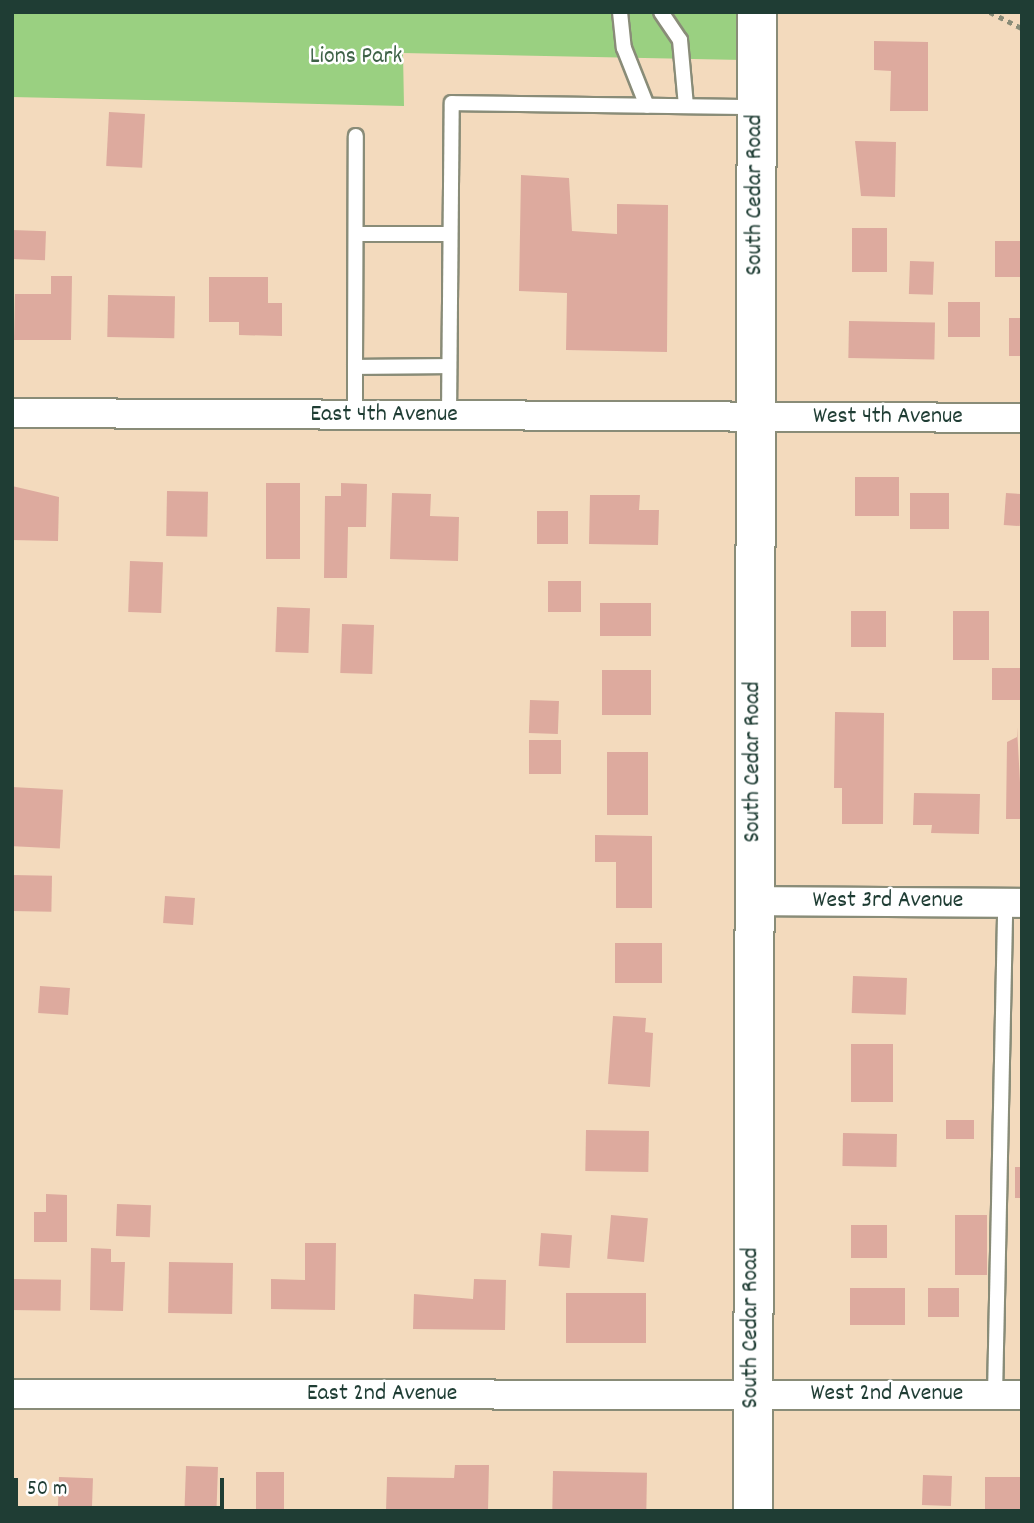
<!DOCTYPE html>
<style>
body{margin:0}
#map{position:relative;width:1034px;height:1523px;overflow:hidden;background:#f3dabd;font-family:Dekko,sans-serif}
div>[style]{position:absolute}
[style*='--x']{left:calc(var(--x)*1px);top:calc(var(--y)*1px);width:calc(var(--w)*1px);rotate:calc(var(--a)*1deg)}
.green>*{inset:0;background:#9ad081}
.building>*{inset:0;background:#ddaa9e;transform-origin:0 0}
.path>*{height:4.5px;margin-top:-2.25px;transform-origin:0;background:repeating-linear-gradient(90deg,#898c78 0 5px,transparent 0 10px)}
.roads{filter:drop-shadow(2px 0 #898c78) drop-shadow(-2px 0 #898c78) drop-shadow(0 2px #898c78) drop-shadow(0 -2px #898c78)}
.service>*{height:14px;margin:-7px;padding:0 7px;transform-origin:7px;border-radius:7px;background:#fff}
.minor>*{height:28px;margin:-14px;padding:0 14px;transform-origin:14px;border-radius:14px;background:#fff}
.secondary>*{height:38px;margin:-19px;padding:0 19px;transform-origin:19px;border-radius:19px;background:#fff}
span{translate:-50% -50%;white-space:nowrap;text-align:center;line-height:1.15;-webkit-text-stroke:5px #fff;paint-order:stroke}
.park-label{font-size:24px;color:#3e6247}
.street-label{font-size:24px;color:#1f3d34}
.frame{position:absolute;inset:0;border:14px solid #1f3d34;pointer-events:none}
.scale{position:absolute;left:14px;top:1478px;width:210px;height:32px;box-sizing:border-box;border:4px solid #1f3d34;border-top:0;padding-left:9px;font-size:21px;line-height:24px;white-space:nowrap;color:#1f3d34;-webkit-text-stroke:5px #fff;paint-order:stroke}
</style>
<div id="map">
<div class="green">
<i style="clip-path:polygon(12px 12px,743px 12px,743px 60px,403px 53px,404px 106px,12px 97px)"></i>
</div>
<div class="building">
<i style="clip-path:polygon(874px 41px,928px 42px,928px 111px,890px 111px,891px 71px,874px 70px)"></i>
<i style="left:109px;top:112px;width:36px;height:54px;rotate:3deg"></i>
<i style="clip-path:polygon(855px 141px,896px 142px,895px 197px,861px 196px)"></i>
<i style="clip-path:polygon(521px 175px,569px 178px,572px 231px,617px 234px,617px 204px,668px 205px,667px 352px,566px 350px,567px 293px,519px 291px)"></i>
<i style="left:852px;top:228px;width:35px;height:44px"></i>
<i style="left:12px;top:230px;width:34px;height:29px;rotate:2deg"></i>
<i style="left:995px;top:241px;width:27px;height:36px"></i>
<i style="left:910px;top:261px;width:24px;height:33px;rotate:2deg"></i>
<i style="clip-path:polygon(51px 276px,72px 276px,71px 340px,14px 340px,15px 294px,51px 294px)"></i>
<i style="clip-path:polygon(209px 277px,268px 277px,268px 303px,282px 303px,282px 336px,239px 335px,239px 322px,209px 322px)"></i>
<i style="left:108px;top:295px;width:67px;height:42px;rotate:1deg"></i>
<i style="left:948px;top:302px;width:32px;height:35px"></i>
<i style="left:1009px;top:318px;width:13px;height:38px"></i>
<i style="left:849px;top:321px;width:86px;height:37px;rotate:1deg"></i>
<i style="left:855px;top:477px;width:44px;height:39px"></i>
<i style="left:266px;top:483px;width:34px;height:76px"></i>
<i style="clip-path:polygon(341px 483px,367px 484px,366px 527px,348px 527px,347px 578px,324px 578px,325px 496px,341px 496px)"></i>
<i style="clip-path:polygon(12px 486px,59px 497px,58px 541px,12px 540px)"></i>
<i style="left:167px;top:491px;width:41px;height:45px;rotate:1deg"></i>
<i style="clip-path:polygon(392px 493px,431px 494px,430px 516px,459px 517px,458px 561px,390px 559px)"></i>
<i style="left:910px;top:493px;width:39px;height:36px"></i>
<i style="left:1006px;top:493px;width:16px;height:32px;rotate:4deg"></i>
<i style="clip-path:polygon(590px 495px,640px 495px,639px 510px,659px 510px,658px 545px,589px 544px)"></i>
<i style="left:568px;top:511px;width:33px;height:31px;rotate:90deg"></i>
<i style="left:130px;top:561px;width:33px;height:51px;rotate:2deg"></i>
<i style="left:548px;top:581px;width:33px;height:31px"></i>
<i style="left:600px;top:603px;width:51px;height:33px"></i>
<i style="left:277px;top:607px;width:33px;height:45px;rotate:2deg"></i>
<i style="left:851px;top:611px;width:35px;height:36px"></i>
<i style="left:953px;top:611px;width:36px;height:49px"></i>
<i style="left:342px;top:624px;width:32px;height:49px;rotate:2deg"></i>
<i style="left:992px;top:668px;width:30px;height:32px"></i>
<i style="left:602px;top:670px;width:49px;height:45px"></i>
<i style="left:530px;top:700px;width:29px;height:33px;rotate:2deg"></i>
<i style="clip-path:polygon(835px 712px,884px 713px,883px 824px,842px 824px,842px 788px,834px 788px)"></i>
<i style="clip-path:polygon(1017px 727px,1022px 819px,1006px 819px,1007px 742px,1017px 737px)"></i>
<i style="left:529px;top:740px;width:32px;height:34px"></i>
<i style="left:607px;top:752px;width:41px;height:63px"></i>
<i style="left:12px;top:787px;width:51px;height:59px;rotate:3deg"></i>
<i style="clip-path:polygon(914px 793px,980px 794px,979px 834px,931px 833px,932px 825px,913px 825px)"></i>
<i style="clip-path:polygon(595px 835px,652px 836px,652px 908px,616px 908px,616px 862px,595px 862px)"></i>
<i style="left:12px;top:875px;width:40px;height:36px;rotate:1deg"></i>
<i style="left:165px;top:896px;width:30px;height:27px;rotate:4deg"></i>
<i style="left:615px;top:943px;width:47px;height:40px"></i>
<i style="left:853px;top:976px;width:54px;height:37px;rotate:2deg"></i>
<i style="left:40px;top:986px;width:30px;height:27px;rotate:4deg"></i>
<i style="clip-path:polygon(613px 1016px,646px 1018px,645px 1032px,653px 1033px,650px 1087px,608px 1084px)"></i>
<i style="left:851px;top:1044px;width:42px;height:58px"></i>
<i style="left:946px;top:1120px;width:28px;height:19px"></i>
<i style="left:586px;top:1130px;width:63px;height:41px;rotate:1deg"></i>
<i style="left:843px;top:1133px;width:54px;height:33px;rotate:1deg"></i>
<i style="left:1015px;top:1167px;width:7px;height:31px"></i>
<i style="clip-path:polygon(46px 1194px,67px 1195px,67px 1242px,34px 1242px,34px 1212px,46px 1212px)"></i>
<i style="left:117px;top:1204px;width:34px;height:32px;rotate:2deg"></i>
<i style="left:611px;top:1215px;width:37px;height:44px;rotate:5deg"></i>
<i style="left:955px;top:1215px;width:32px;height:60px"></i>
<i style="left:851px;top:1225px;width:36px;height:33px"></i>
<i style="left:541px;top:1233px;width:31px;height:33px;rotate:4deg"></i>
<i style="clip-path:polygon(305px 1243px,336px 1243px,335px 1310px,271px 1309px,271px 1279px,305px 1280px)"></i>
<i style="clip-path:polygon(91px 1248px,111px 1249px,111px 1262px,125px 1262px,123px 1311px,90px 1310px)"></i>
<i style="left:169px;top:1262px;width:64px;height:51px;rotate:1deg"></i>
<i style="left:12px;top:1279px;width:49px;height:31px;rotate:1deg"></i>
<i style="clip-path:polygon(474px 1279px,506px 1280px,505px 1330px,413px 1329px,414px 1294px,473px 1299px)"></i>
<i style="left:850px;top:1288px;width:55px;height:37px"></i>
<i style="left:959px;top:1288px;width:29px;height:31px;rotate:90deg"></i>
<i style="left:566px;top:1293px;width:80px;height:50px"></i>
<i style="clip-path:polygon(455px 1465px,489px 1465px,488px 1511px,386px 1511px,387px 1477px,454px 1478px)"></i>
<i style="left:186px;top:1466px;width:32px;height:45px;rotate:2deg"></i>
<i style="left:553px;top:1471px;width:94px;height:40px;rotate:1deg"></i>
<i style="left:256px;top:1472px;width:28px;height:39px"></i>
<i style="left:923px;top:1475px;width:29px;height:30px;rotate:2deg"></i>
<i style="left:59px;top:1477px;width:34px;height:34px;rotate:2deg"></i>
<i style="left:985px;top:1477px;width:35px;height:34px"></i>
</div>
<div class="path">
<i style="--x:990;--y:12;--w:36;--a:27"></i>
</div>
<div class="roads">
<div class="service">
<i style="--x:620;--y:12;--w:36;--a:84"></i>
<i style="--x:624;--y:48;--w:62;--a:68.4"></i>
<i style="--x:661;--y:12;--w:34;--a:56"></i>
<i style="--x:680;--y:40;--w:66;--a:84.8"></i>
<i style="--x:356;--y:234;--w:94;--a:0"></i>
<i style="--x:355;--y:367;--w:231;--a:-89.8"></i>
<i style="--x:355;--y:415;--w:48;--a:-90"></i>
<i style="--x:355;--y:367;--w:94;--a:-0.6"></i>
<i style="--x:449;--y:416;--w:313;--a:-89.5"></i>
<i style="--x:452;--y:103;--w:303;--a:0.8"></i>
<i style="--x:995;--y:1395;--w:492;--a:-88.8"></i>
</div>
<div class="minor">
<i style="--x:12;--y:413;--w:1010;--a:0.28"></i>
<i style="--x:753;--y:901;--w:269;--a:0.4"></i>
<i style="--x:12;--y:1394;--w:1010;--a:0.06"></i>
</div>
<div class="secondary">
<i style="--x:753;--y:1511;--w:1499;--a:-89.85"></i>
</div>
</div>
<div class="park-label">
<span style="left:356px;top:58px">Lions Park</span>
</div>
<div class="street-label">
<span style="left:756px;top:195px;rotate:-90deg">South Cedar Road</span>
<span style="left:384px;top:416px">East 4th Avenue</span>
<span style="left:888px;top:418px">West 4th Avenue</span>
<span style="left:754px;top:762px;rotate:-90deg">South Cedar Road</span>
<span style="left:888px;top:902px">West 3rd Avenue</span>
<span style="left:752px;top:1328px;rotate:-90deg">South Cedar Road</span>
<span style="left:382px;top:1395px">East 2nd Avenue</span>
<span style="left:887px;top:1395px">West 2nd Avenue</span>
</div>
<div class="frame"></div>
<div class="scale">50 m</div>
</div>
